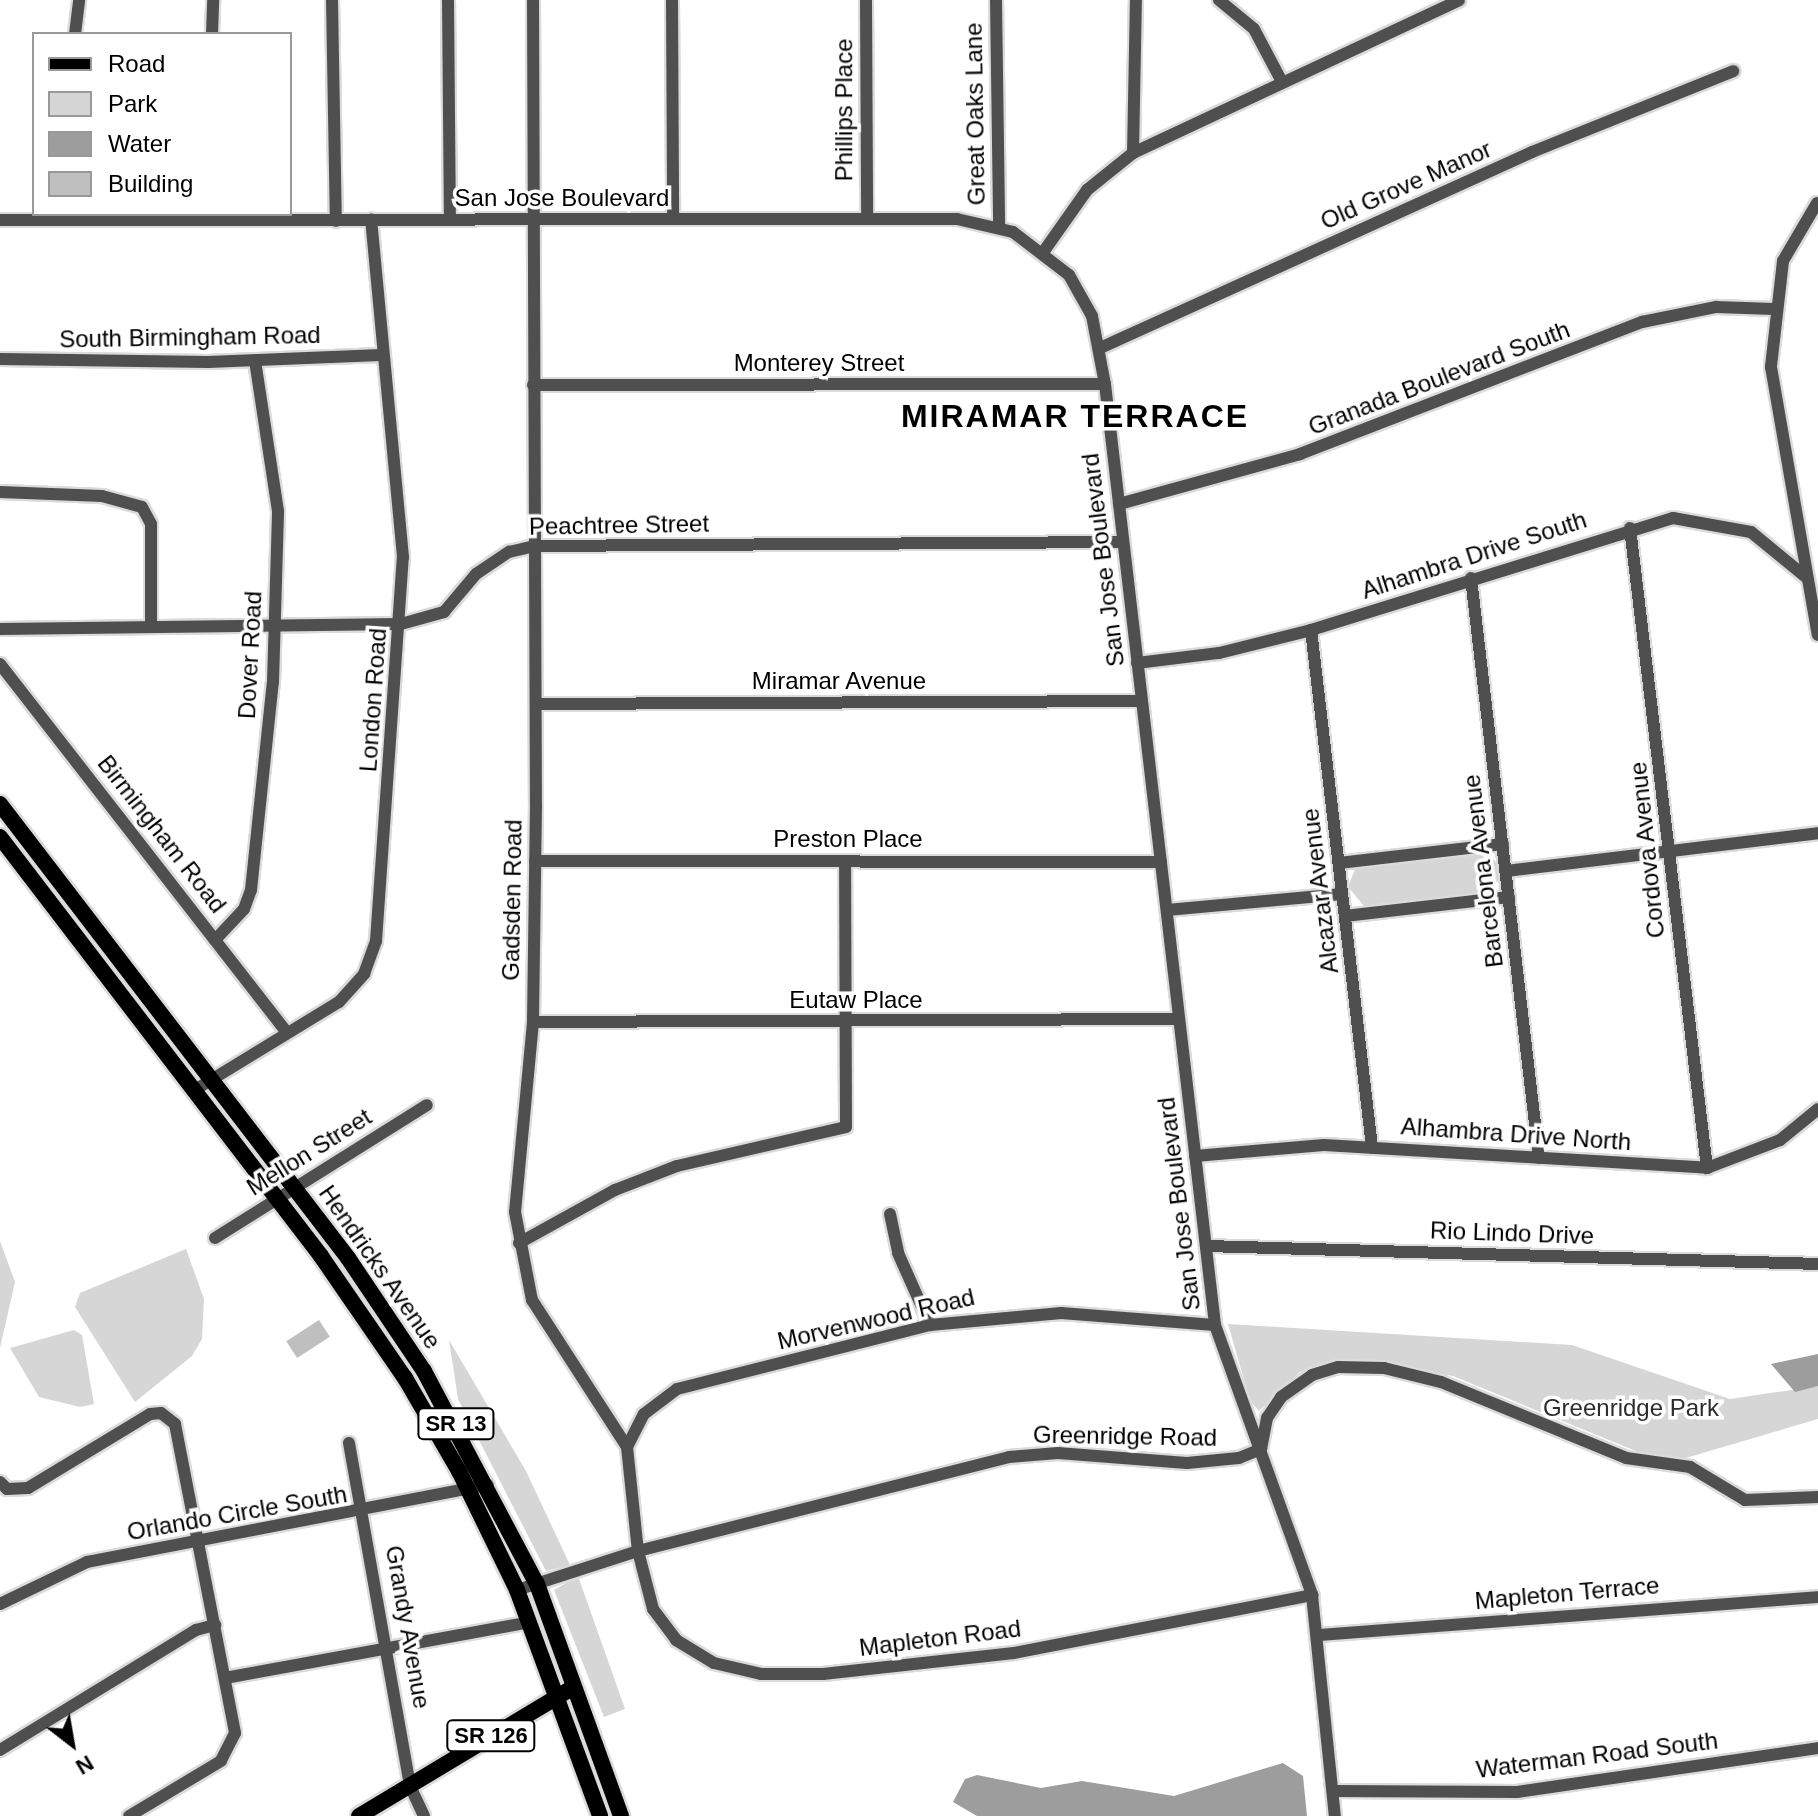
<!DOCTYPE html>
<style>
body{margin:0}
#map{position:relative;width:1818px;height:1816px;overflow:hidden;background:#fff;font-family:Arial,sans-serif}
div>[style]{position:absolute}
[style*='--x']{left:calc(var(--x)*1px);top:calc(var(--y)*1px);width:calc(var(--w)*1px);rotate:calc(var(--a)*1deg)}
.green>*{inset:0;background:#d6d6d6}
.water>*{inset:0;background:#9d9d9d}
.building>*{inset:0;background:#bfbfbf;transform-origin:0 0}
.roads{filter:drop-shadow(2px 0 #dbdbdb) drop-shadow(-2px 0 #dbdbdb) drop-shadow(0 2px #dbdbdb) drop-shadow(0 -2px #dbdbdb)}
.minor>*{height:12px;margin:-6px;padding:0 6px;transform-origin:6px;border-radius:6px;background:#4f4f4f}
.major>*{height:16px;margin:-8px;padding:0 8px;transform-origin:8px;border-radius:8px;background:#000}
span{translate:-50% -50%;white-space:nowrap;text-align:center;line-height:1.15;-webkit-text-stroke:7px #fff;paint-order:stroke}
.shield-label span{padding:2px 6px;background:#fff;border:2px solid;border-radius:6px;-webkit-text-stroke-width:0}
.shield-label{font-size:22px;color:#000;font-weight:700}
.street-label{font-size:24px;color:#000}
.park-label{font-size:24px;color:#2d2d2d}
.district-label{font-size:32px;color:#000;font-weight:700;letter-spacing:2px}
.legend{position:absolute;left:32px;top:32px;width:260px;height:184px;box-sizing:border-box;background:#fff;border:2px solid #999;margin:0;padding:10px 14px;list-style:none;font-size:24px;color:#000}
.legend li{display:flex;align-items:center;gap:16px;height:40px}
.legend b{width:40px;border:2px solid #999}
.north{position:absolute;left:32px;top:1704px;width:80px;height:80px;-webkit-text-stroke:6px #fff;paint-order:stroke;rotate:149deg;font-size:22px;font-weight:700;line-height:32px;text-align:center;color:#000}
.north::after{content:'';display:block;margin:auto;width:28px;height:36px;background:#000;clip-path:polygon(50% 0,100% 100%,50% 72%,0 100%)}
</style>
<div id="map">
<div class="green">
<i style="clip-path:polygon(1489px 852px,1499px 867px,1498px 881px,1481px 895px,1364px 906px,1348px 887px,1355px 869px)"></i>
<i style="clip-path:polygon(0 1241px,15px 1282px,0 1348px)"></i>
<i style="clip-path:polygon(186px 1249px,204px 1299px,202px 1339px,192px 1356px,135px 1402px,75px 1307px,80px 1293px)"></i>
<i style="clip-path:polygon(1228px 1324px,1572px 1345px,1730px 1399px,1818px 1386px,1818px 1419px,1679px 1460px,1648px 1456px,1453px 1376px,1361px 1360px,1300px 1372px,1259px 1411px,1250px 1401px)"></i>
<i style="clip-path:polygon(74px 1330px,82px 1335px,94px 1404px,80px 1407px,39px 1397px,10px 1348px)"></i>
<i style="clip-path:polygon(449px 1340px,526px 1471px,570px 1565px,546px 1571px,458px 1399px)"></i>
<i style="clip-path:polygon(578px 1576px,625px 1709px,604px 1717px,554px 1590px)"></i>
</div>
<div class="water">
<i style="clip-path:polygon(1818px 1354px,1818px 1386px,1795px 1392px,1771px 1364px)"></i>
<i style="clip-path:polygon(1283px 1763px,1303px 1776px,1307px 1816px,977px 1816px,953px 1802px,965px 1779px,977px 1775px,1041px 1788px,1082px 1781px,1174px 1796px)"></i>
</div>
<div class="building">
<i style="left:319px;top:1320px;width:20px;height:39px;rotate:57deg"></i>
</div>
<div class="roads">
<div class="minor">
<i style="--x:332;--y:0;--w:221;--a:89"></i>
<i style="--x:448;--y:0;--w:220;--a:89.5"></i>
<i style="--x:533;--y:0;--w:805;--a:89.79"></i>
<i style="--x:536;--y:805;--w:217;--a:90.8"></i>
<i style="--x:533;--y:1022;--w:191;--a:95.4"></i>
<i style="--x:515;--y:1212;--w:90;--a:79.1"></i>
<i style="--x:532;--y:1300;--w:175;--a:57.1"></i>
<i style="--x:627;--y:1447;--w:105;--a:84"></i>
<i style="--x:638;--y:1551;--w:60;--a:75.5"></i>
<i style="--x:653;--y:1609;--w:39;--a:53"></i>
<i style="--x:676;--y:1640;--w:44;--a:31.2"></i>
<i style="--x:714;--y:1663;--w:48;--a:13.2"></i>
<i style="--x:761;--y:1674;--w:62;--a:0"></i>
<i style="--x:823;--y:1674;--w:192;--a:-6.3"></i>
<i style="--x:1014;--y:1653;--w:304;--a:-11"></i>
<i style="--x:672;--y:0;--w:219;--a:89.7"></i>
<i style="--x:866;--y:0;--w:219;--a:89.7"></i>
<i style="--x:996;--y:0;--w:227;--a:89.2"></i>
<i style="--x:1219;--y:0;--w:45;--a:39.6"></i>
<i style="--x:1254;--y:29;--w:58;--a:62.1"></i>
<i style="--x:75;--y:34;--w:34;--a:-83"></i>
<i style="--x:212;--y:34;--w:34;--a:-88"></i>
<i style="--x:1133;--y:153;--w:153;--a:-88.9"></i>
<i style="--x:1817;--y:203;--w:67;--a:120.4"></i>
<i style="--x:1783;--y:261;--w:107;--a:96.5"></i>
<i style="--x:1771;--y:367;--w:272;--a:80.1"></i>
<i style="--x:0;--y:220;--w:957;--a:-0.06"></i>
<i style="--x:957;--y:219;--w:57;--a:13.1"></i>
<i style="--x:1013;--y:232;--w:71;--a:37.5"></i>
<i style="--x:1069;--y:275;--w:47;--a:60.7"></i>
<i style="--x:1092;--y:316;--w:69;--a:79.2"></i>
<i style="--x:1105;--y:384;--w:947;--a:83.33"></i>
<i style="--x:1215;--y:1325;--w:287;--a:70.2"></i>
<i style="--x:1312;--y:1595;--w:222;--a:84.1"></i>
<i style="--x:1044;--y:251;--w:75;--a:-54.8"></i>
<i style="--x:1087;--y:190;--w:59;--a:-38.8"></i>
<i style="--x:1133;--y:153;--w:360;--a:-25.1"></i>
<i style="--x:1100;--y:348;--w:474;--a:-24.4"></i>
<i style="--x:1532;--y:152;--w:217;--a:-21.9"></i>
<i style="--x:0;--y:359;--w:208;--a:0.8"></i>
<i style="--x:208;--y:362;--w:173;--a:-2.3"></i>
<i style="--x:533;--y:385;--w:572;--a:-0.1"></i>
<i style="--x:0;--y:492;--w:102;--a:2.2"></i>
<i style="--x:102;--y:496;--w:41;--a:15.4"></i>
<i style="--x:142;--y:507;--w:19;--a:62"></i>
<i style="--x:151;--y:524;--w:103;--a:90"></i>
<i style="--x:1119;--y:504;--w:188;--a:-15.4"></i>
<i style="--x:1300;--y:454;--w:367;--a:-21.1"></i>
<i style="--x:1642;--y:322;--w:76;--a:-11.5"></i>
<i style="--x:1716;--y:307;--w:58;--a:2"></i>
<i style="--x:1630;--y:528;--w:645;--a:83.14"></i>
<i style="--x:1471;--y:578;--w:584;--a:83.31"></i>
<i style="--x:0;--y:629;--w:401;--a:-0.7"></i>
<i style="--x:401;--y:624;--w:45;--a:-15.6"></i>
<i style="--x:444;--y:612;--w:50;--a:-49.9"></i>
<i style="--x:476;--y:574;--w:40;--a:-34"></i>
<i style="--x:509;--y:552;--w:26;--a:-13"></i>
<i style="--x:534;--y:546;--w:589;--a:-0.39"></i>
<i style="--x:1311;--y:630;--w:521;--a:83.27"></i>
<i style="--x:1137;--y:663;--w:83;--a:-7"></i>
<i style="--x:1219;--y:653;--w:95;--a:-14"></i>
<i style="--x:1311;--y:630;--w:379;--a:-17.2"></i>
<i style="--x:1673;--y:518;--w:79;--a:10.2"></i>
<i style="--x:1751;--y:532;--w:72;--a:39.4"></i>
<i style="--x:0;--y:664;--w:467;--a:52.1"></i>
<i style="--x:536;--y:704;--w:605;--a:-0.28"></i>
<i style="--x:535;--y:861;--w:626;--a:0.09"></i>
<i style="--x:1339;--y:863;--w:165;--a:-6.6"></i>
<i style="--x:1506;--y:871;--w:314;--a:-6.9"></i>
<i style="--x:1167;--y:910;--w:176;--a:-5.2"></i>
<i style="--x:1345;--y:916;--w:165;--a:-6.6"></i>
<i style="--x:215;--y:940;--w:42;--a:-46.9"></i>
<i style="--x:244;--y:909;--w:20;--a:-70"></i>
<i style="--x:251;--y:890;--w:209;--a:-84"></i>
<i style="--x:273;--y:682;--w:171;--a:-88.3"></i>
<i style="--x:278;--y:511;--w:152;--a:-98.7"></i>
<i style="--x:533;--y:1022;--w:646;--a:-0.27"></i>
<i style="--x:193;--y:1091;--w:171;--a:-31.4"></i>
<i style="--x:339;--y:1002;--w:38;--a:-48"></i>
<i style="--x:364;--y:974;--w:35;--a:-70"></i>
<i style="--x:376;--y:941;--w:385;--a:-86"></i>
<i style="--x:403;--y:557;--w:339;--a:-95.4"></i>
<i style="--x:1195;--y:1156;--w:129;--a:-4.9"></i>
<i style="--x:1324;--y:1145;--w:384;--a:3.4"></i>
<i style="--x:1707;--y:1168;--w:78;--a:-21"></i>
<i style="--x:1780;--y:1140;--w:49;--a:-39.2"></i>
<i style="--x:890;--y:1214;--w:40;--a:78"></i>
<i style="--x:898;--y:1253;--w:79;--a:66"></i>
<i style="--x:215;--y:1238;--w:250;--a:-32.1"></i>
<i style="--x:519;--y:1243;--w:110;--a:-28.9"></i>
<i style="--x:615;--y:1190;--w:66;--a:-21.2"></i>
<i style="--x:677;--y:1166;--w:173;--a:-13"></i>
<i style="--x:846;--y:1127;--w:266;--a:-90.2"></i>
<i style="--x:1206;--y:1246;--w:612;--a:1.68"></i>
<i style="--x:349;--y:1443;--w:348;--a:79.9"></i>
<i style="--x:410;--y:1786;--w:33;--a:65"></i>
<i style="--x:627;--y:1447;--w:37;--a:-63"></i>
<i style="--x:644;--y:1414;--w:41;--a:-37.1"></i>
<i style="--x:677;--y:1389;--w:261;--a:-14.2"></i>
<i style="--x:930;--y:1325;--w:132;--a:-5.2"></i>
<i style="--x:1061;--y:1313;--w:154;--a:4.5"></i>
<i style="--x:0;--y:1482;--w:10;--a:45"></i>
<i style="--x:7;--y:1489;--w:21;--a:-3"></i>
<i style="--x:28;--y:1488;--w:143;--a:-31.2"></i>
<i style="--x:150;--y:1414;--w:11;--a:-5"></i>
<i style="--x:161;--y:1413;--w:18;--a:38"></i>
<i style="--x:175;--y:1424;--w:315;--a:79"></i>
<i style="--x:235;--y:1733;--w:31;--a:117"></i>
<i style="--x:221;--y:1761;--w:107;--a:149.1"></i>
<i style="--x:517;--y:1590;--w:127;--a:-17.9"></i>
<i style="--x:638;--y:1551;--w:383;--a:-14.2"></i>
<i style="--x:1009;--y:1457;--w:49;--a:-4.7"></i>
<i style="--x:1058;--y:1453;--w:129;--a:4.4"></i>
<i style="--x:1187;--y:1463;--w:52;--a:-5.5"></i>
<i style="--x:1239;--y:1458;--w:24;--a:-22"></i>
<i style="--x:1261;--y:1449;--w:32;--a:-79"></i>
<i style="--x:1267;--y:1418;--w:25;--a:-56"></i>
<i style="--x:1281;--y:1397;--w:38;--a:-35"></i>
<i style="--x:1312;--y:1375;--w:27;--a:-17"></i>
<i style="--x:1338;--y:1367;--w:46;--a:1.2"></i>
<i style="--x:1384;--y:1368;--w:59;--a:13.8"></i>
<i style="--x:1441;--y:1382;--w:200;--a:22.3"></i>
<i style="--x:1626;--y:1458;--w:65;--a:8"></i>
<i style="--x:1690;--y:1467;--w:64;--a:31"></i>
<i style="--x:1745;--y:1500;--w:73;--a:-2.4"></i>
<i style="--x:0;--y:1604;--w:97;--a:-25.8"></i>
<i style="--x:87;--y:1562;--w:408;--a:-10.9"></i>
<i style="--x:1319;--y:1635;--w:500;--a:-4.35"></i>
<i style="--x:225;--y:1678;--w:310;--a:-10.4"></i>
<i style="--x:0;--y:1750;--w:230;--a:-31.5"></i>
<i style="--x:196;--y:1630;--w:20;--a:-15"></i>
<i style="--x:1333;--y:1791;--w:184;--a:0.3"></i>
<i style="--x:1517;--y:1792;--w:304;--a:-8.3"></i>
</div>
<div class="major">
<i style="--x:0;--y:804;--w:572;--a:52.53"></i>
<i style="--x:348;--y:1258;--w:136;--a:56.1"></i>
<i style="--x:424;--y:1371;--w:241;--a:62.1"></i>
<i style="--x:537;--y:1584;--w:247;--a:70.1"></i>
<i style="--x:0;--y:837;--w:528;--a:52.54"></i>
<i style="--x:321;--y:1256;--w:148;--a:55.5"></i>
<i style="--x:405;--y:1378;--w:108;--a:59.9"></i>
<i style="--x:459;--y:1471;--w:132;--a:64"></i>
<i style="--x:517;--y:1590;--w:241;--a:69.8"></i>
<i style="--x:359;--y:1816;--w:243;--a:-31"></i>
</div>
</div>
<div class="shield-label">
<span style="left:456px;top:1424px">SR 13</span>
<span style="left:491px;top:1736px">SR 126</span>
</div>
<div class="street-label">
<span style="left:844px;top:110px;rotate:-90deg">Phillips Place</span>
<span style="left:975px;top:114px;rotate:-91deg">Great Oaks Lane</span>
<span style="left:1406px;top:185px;rotate:-24deg">Old Grove Manor</span>
<span style="left:562px;top:198px">San Jose Boulevard</span>
<span style="left:190px;top:337px;rotate:-1deg">South Birmingham Road</span>
<span style="left:819px;top:363px">Monterey Street</span>
<span style="left:1439px;top:378px;rotate:-21deg">Granada Boulevard South</span>
<span style="left:619px;top:525px;rotate:-1deg">Peachtree Street</span>
<span style="left:1474px;top:555px;rotate:-18deg">Alhambra Drive South</span>
<span style="left:1103px;top:560px;rotate:-97deg">San Jose Boulevard</span>
<span style="left:250px;top:655px;rotate:-87deg">Dover Road</span>
<span style="left:839px;top:681px">Miramar Avenue</span>
<span style="left:373px;top:700px;rotate:-86deg">London Road</span>
<span style="left:162px;top:834px;rotate:52deg">Birmingham Road</span>
<span style="left:848px;top:839px">Preston Place</span>
<span style="left:1647px;top:850px;rotate:-96deg">Cordova Avenue</span>
<span style="left:1483px;top:871px;rotate:-97deg">Barcelona Avenue</span>
<span style="left:1320px;top:891px;rotate:-97deg">Alcazar Avenue</span>
<span style="left:512px;top:900px;rotate:-89deg">Gadsden Road</span>
<span style="left:856px;top:1000px">Eutaw Place</span>
<span style="left:1516px;top:1134px;rotate:4deg">Alhambra Drive North</span>
<span style="left:309px;top:1152px;rotate:-32deg">Mellon Street</span>
<span style="left:1179px;top:1204px;rotate:-97deg">San Jose Boulevard</span>
<span style="left:1512px;top:1233px;rotate:2deg">Rio Lindo Drive</span>
<span style="left:380px;top:1267px;rotate:55deg">Hendricks Avenue</span>
<span style="left:876px;top:1319px;rotate:-13deg">Morvenwood Road</span>
<span style="left:1125px;top:1436px;rotate:1deg">Greenridge Road</span>
<span style="left:237px;top:1513px;rotate:-10deg">Orlando Circle South</span>
<span style="left:1567px;top:1593px;rotate:-5deg">Mapleton Terrace</span>
<span style="left:408px;top:1627px;rotate:80deg">Grandy Avenue</span>
<span style="left:940px;top:1638px;rotate:-7deg">Mapleton Road</span>
<span style="left:1597px;top:1755px;rotate:-7deg">Waterman Road South</span>
</div>
<div class="park-label">
<span style="left:1631px;top:1408px">Greenridge Park</span>
</div>
<div class="district-label">
<span style="left:1075px;top:416px">MIRAMAR TERRACE</span>
</div>
<ul class="legend">
<li><b style="height:10px;background:#000"></b>Road</li>
<li><b style="height:22px;background:#d6d6d6"></b>Park</li>
<li><b style="height:22px;background:#9d9d9d"></b>Water</li>
<li><b style="height:22px;background:#bfbfbf"></b>Building</li>
</ul>
<div class="north">N</div>
</div>
